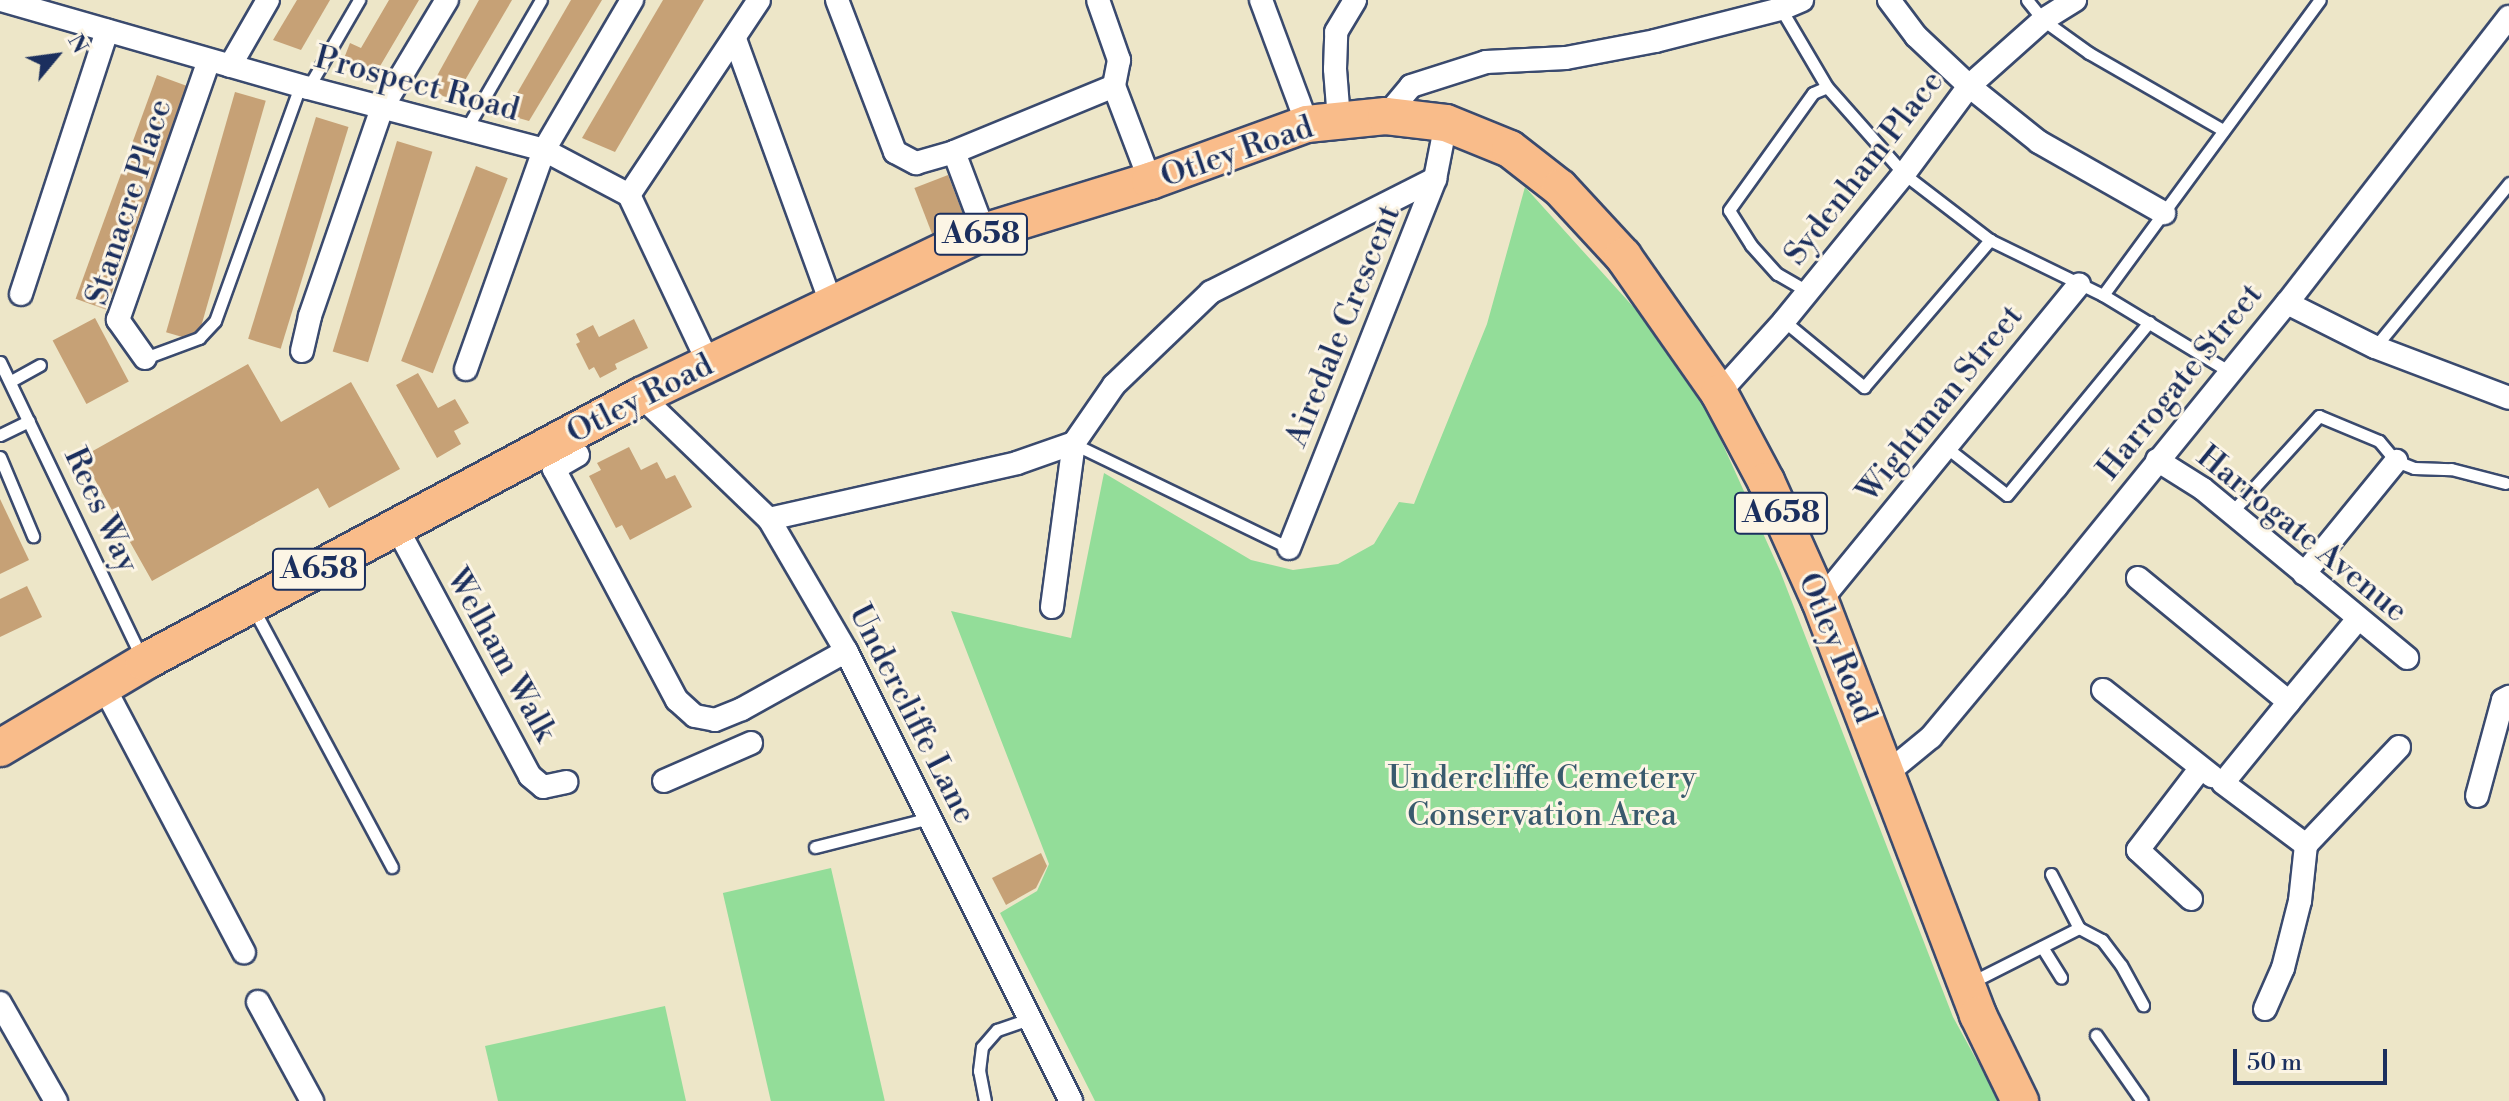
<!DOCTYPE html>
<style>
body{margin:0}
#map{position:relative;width:2509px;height:1101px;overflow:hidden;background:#ede6c8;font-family:"Libre Bodoni",serif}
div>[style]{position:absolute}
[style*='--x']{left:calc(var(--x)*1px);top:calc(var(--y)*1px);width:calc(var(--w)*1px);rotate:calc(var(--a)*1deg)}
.green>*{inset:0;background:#93dd99;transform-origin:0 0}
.building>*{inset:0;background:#c6a176;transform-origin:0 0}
.roads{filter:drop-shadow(2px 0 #3a4a6e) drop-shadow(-2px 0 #3a4a6e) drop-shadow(0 2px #3a4a6e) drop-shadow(0 -2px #3a4a6e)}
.service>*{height:11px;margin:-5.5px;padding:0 5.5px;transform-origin:5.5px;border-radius:5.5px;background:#fff}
.minor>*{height:22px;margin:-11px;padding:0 11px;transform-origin:11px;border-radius:11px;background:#fff}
.primary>*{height:36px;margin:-18px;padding:0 18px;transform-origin:18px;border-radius:18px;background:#f9bc8a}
span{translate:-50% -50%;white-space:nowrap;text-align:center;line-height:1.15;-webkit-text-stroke:6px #fcf5e5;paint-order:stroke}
.shield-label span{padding:2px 6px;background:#fcf5e5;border:2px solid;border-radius:6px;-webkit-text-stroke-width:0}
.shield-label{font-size:30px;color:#1b2f5e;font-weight:700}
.street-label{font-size:32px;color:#1b2f5e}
.park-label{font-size:32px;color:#395a6d}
.north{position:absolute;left:16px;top:16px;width:80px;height:80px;-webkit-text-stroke:6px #fcf5e5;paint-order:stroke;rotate:61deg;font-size:22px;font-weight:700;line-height:32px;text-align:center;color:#1b2f5e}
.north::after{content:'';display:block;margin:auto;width:28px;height:36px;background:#1b2f5e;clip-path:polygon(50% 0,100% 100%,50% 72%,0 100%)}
.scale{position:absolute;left:2233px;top:1049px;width:154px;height:36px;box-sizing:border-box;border:4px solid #1b2f5e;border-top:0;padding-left:10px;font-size:24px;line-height:28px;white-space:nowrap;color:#1b2f5e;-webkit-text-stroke:6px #fcf5e5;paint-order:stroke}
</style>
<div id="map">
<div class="green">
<i style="clip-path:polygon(1525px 187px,1637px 311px,1710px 416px,1780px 571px,1953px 1017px,1999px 1101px,1095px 1101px,1000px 913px,1037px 891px,1049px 864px,951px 611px,1071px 638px,1104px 473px,1251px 560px,1293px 570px,1338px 564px,1374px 544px,1399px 502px,1414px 504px,1487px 324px)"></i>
<i style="left:831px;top:868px;width:239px;height:111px;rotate:77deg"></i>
<i style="clip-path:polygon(665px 1006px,686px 1101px,498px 1101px,485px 1046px)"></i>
</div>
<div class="building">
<i style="clip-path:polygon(297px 0,330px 0,301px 50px,273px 40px)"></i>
<i style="clip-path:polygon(389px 0,419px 0,376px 73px,343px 61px,350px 43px,361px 48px)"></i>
<i style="clip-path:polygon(479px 0,512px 0,454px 99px,428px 92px)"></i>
<i style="clip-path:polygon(571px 0,602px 0,529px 121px,505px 114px)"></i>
<i style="clip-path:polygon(663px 0,704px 0,615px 152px,582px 138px)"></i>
<i style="left:157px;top:75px;width:32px;height:238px;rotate:20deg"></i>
<i style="left:235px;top:92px;width:32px;height:250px;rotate:16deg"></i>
<i style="left:316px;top:117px;width:34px;height:232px;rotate:17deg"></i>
<i style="left:397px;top:141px;width:37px;height:220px;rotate:17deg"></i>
<i style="left:476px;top:166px;width:34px;height:209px;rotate:21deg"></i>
<i style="left:948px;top:175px;width:57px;height:36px;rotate:69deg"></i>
<i style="left:95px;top:318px;width:72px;height:48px;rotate:62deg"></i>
<i style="clip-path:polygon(634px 319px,648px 348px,615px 364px,617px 369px,600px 378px,594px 367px,589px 370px,576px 344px,580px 342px,576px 334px,593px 325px,599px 337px)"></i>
<i style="clip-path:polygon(248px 364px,281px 422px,351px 382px,400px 469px,329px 508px,318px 488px,152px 581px,82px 457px)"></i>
<i style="clip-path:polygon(418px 373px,438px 408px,455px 399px,469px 423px,454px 431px,461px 444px,437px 458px,396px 385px)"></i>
<i style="clip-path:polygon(629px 447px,641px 470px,657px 462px,666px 479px,675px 475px,692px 507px,630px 540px,622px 525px,616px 528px,589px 476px,601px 470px,597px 463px)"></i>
<i style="clip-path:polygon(0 499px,29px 560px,0 574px)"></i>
<i style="clip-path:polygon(27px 586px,42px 617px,0 637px,0 599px)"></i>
<i style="clip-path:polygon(1041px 853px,1047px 866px,1036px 888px,1006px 905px,992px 878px)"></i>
</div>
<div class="roads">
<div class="service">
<i style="--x:2027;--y:0;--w:26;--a:51"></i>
<i style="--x:2043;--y:20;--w:57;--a:35.7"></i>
<i style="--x:2089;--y:53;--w:155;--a:29.9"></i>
<i style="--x:1781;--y:9;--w:91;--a:59.5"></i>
<i style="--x:1827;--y:87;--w:116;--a:48.5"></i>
<i style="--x:1904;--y:174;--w:108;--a:37.5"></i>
<i style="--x:1990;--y:240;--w:126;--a:26"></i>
<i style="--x:308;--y:88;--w:102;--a:-59.9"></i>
<i style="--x:465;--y:131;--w:151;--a:-59.9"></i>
<i style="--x:1807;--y:291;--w:34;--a:-150"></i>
<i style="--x:1777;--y:274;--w:39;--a:-132"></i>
<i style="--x:1751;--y:245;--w:41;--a:-122.2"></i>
<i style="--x:1729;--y:210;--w:144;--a:-54.3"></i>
<i style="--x:1813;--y:93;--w:15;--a:-23"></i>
<i style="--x:1784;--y:321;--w:104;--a:39.5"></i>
<i style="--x:1864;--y:387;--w:194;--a:-49.4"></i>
<i style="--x:2375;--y:347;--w:212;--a:-50.7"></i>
<i style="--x:145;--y:358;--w:58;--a:-20.3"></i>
<i style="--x:199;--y:338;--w:23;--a:-47"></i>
<i style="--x:215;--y:321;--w:250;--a:-70.1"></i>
<i style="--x:0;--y:362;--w:328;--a:64.4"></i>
<i style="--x:2230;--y:372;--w:149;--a:-148.8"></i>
<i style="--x:2103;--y:295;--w:366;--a:-53.7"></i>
<i style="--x:11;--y:381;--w:33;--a:-29"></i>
<i style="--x:0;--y:435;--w:32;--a:-26"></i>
<i style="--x:1074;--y:444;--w:239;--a:25.8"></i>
<i style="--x:1947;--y:448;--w:76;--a:38.1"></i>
<i style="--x:2007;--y:495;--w:224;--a:-50.6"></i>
<i style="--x:0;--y:457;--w:86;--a:67.3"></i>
<i style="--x:2231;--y:513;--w:131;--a:-47.8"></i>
<i style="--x:2319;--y:416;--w:65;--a:22.6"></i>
<i style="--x:2379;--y:441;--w:26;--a:50"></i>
<i style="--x:2396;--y:461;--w:19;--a:21"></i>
<i style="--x:2414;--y:468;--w:37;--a:2"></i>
<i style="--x:2451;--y:469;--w:56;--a:14.5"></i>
<i style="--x:253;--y:608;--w:294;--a:61.8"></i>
<i style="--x:815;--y:847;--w:119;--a:-14.2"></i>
<i style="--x:2051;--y:874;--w:61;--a:62.6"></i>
<i style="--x:2042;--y:947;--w:36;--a:58"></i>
<i style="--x:1972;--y:982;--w:120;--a:-26.8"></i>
<i style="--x:2079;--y:928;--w:26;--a:28"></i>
<i style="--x:2102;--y:940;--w:31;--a:53"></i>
<i style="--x:2121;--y:965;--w:46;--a:61.2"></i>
<i style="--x:2096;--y:1035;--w:80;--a:55.1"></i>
<i style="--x:985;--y:1101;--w:31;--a:-101"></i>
<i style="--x:979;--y:1071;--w:24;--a:-83"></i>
<i style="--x:982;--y:1047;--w:23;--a:-49"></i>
<i style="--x:997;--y:1030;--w:36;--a:-19"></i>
</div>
<div class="minor">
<i style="--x:1;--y:0;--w:319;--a:16"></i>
<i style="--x:308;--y:88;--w:244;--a:14.7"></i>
<i style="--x:544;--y:150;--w:96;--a:27.9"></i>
<i style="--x:629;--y:195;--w:187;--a:64.7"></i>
<i style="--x:837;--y:0;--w:163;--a:69.1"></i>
<i style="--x:895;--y:152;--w:24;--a:28"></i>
<i style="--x:916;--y:163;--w:40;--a:-16"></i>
<i style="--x:954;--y:152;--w:173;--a:-22.4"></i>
<i style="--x:1098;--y:0;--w:64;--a:70.7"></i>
<i style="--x:1119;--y:60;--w:26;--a:101"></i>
<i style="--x:1114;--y:86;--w:102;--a:69.2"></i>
<i style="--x:1261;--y:0;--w:132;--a:69.6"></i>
<i style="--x:1889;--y:0;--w:45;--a:53.1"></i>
<i style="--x:1916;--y:36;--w:73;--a:43.3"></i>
<i style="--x:1969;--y:86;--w:90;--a:38.7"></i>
<i style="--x:2039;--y:142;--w:144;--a:29.6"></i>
<i style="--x:735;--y:39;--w:284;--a:70"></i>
<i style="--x:230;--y:66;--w:76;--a:-60.1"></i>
<i style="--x:1386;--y:116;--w:39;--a:-50"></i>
<i style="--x:1411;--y:86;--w:79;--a:-17.7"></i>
<i style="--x:1486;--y:62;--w:80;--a:-2.9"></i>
<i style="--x:1566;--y:58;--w:91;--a:-10.8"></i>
<i style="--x:1655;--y:41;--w:130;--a:-14.3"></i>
<i style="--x:1781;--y:9;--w:23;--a:-23"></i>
<i style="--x:1339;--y:120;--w:51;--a:-94.5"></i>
<i style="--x:1335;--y:69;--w:37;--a:-88"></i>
<i style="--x:1336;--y:32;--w:37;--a:-59"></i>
<i style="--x:954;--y:152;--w:85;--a:69.4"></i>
<i style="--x:629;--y:195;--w:234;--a:-56.3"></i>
<i style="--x:21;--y:294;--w:277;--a:-71.9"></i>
<i style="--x:2287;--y:303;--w:98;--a:26.6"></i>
<i style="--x:2375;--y:347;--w:143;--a:20.8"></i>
<i style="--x:302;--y:351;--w:36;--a:-77"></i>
<i style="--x:310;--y:316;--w:220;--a:-70.9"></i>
<i style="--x:382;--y:108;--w:126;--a:-59"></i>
<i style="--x:145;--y:358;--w:47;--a:-125.4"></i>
<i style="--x:118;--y:320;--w:275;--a:-70.7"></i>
<i style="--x:466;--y:369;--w:232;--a:-70.4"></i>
<i style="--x:544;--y:150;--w:174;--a:-59.6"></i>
<i style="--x:1719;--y:393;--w:97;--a:-47.9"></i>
<i style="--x:1784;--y:321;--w:190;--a:-50.8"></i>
<i style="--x:1904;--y:174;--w:109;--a:-53.5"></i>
<i style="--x:1969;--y:86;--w:99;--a:-41.7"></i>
<i style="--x:2043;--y:20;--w:38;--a:-32"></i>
<i style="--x:641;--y:396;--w:178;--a:43.9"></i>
<i style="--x:769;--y:519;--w:153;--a:59.7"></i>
<i style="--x:846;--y:651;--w:503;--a:63.43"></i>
<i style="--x:578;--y:455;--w:28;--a:150"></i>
<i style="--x:554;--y:469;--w:262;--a:62"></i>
<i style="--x:677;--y:700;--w:24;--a:42"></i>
<i style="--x:695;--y:716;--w:20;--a:11"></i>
<i style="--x:715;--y:720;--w:29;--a:-22"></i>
<i style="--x:742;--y:709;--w:119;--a:-29.1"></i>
<i style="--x:2157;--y:460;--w:54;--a:32.2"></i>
<i style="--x:2203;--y:489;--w:265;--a:39.6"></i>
<i style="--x:769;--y:519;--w:254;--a:-12.7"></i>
<i style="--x:1017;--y:463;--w:60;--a:-19.3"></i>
<i style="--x:397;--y:528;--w:281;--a:61.8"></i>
<i style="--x:530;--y:776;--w:17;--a:40"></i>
<i style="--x:543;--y:787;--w:24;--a:-12"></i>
<i style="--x:1289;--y:548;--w:397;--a:-68.4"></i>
<i style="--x:1435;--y:179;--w:57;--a:-78.9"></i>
<i style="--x:2304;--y:574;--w:146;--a:-50.8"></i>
<i style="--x:2138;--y:578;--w:195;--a:39.4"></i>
<i style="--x:2289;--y:702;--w:104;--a:129.2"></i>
<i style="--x:2223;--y:783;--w:104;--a:36.8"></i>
<i style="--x:2306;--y:845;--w:135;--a:-46.5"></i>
<i style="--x:1820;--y:601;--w:409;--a:-50.7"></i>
<i style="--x:1052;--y:607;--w:165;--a:-82.4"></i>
<i style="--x:1074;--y:443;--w:70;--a:-55.4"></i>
<i style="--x:1114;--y:385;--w:134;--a:-43.8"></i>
<i style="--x:1211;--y:292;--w:251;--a:-26.8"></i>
<i style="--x:104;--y:687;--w:300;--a:62.2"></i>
<i style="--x:2103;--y:690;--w:139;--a:38.3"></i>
<i style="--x:2289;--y:702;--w:108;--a:-50.3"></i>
<i style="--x:1886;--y:774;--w:58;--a:-39.4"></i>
<i style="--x:1931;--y:737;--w:195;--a:-50.2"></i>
<i style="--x:2056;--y:587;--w:366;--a:-50.9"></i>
<i style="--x:2287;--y:303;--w:362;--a:-52.2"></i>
<i style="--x:664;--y:781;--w:95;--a:-23.6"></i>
<i style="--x:2477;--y:796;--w:99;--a:-74.8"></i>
<i style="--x:2503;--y:700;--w:7;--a:-27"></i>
<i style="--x:2191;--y:899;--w:72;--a:-137.2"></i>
<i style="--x:2138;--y:850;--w:102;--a:-52.6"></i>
<i style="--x:258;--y:1002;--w:113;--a:61.4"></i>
<i style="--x:0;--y:1003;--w:113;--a:60.3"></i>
<i style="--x:2265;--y:1009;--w:45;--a:-66.3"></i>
<i style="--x:2283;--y:968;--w:69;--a:-75.8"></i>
<i style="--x:2300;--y:901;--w:56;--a:-83.9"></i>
</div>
<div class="primary">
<i style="--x:0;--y:748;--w:168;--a:-30.8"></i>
<i style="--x:144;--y:662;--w:564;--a:-28.16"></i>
<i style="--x:641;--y:396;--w:380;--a:-25.6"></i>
<i style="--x:984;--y:232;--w:174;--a:-17.1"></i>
<i style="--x:1150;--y:181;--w:167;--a:-20"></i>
<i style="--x:1307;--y:124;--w:79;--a:-5.8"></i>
<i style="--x:1386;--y:116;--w:60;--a:6.7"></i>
<i style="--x:1446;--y:123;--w:69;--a:22.1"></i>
<i style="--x:1510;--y:149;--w:63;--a:38"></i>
<i style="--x:1560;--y:188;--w:93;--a:47.2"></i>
<i style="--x:1623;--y:256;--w:167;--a:55"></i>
<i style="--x:1719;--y:393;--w:100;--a:61.9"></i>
<i style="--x:1766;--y:481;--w:132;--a:65.8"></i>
<i style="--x:1820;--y:601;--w:443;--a:69.1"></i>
<i style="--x:1978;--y:1015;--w:96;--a:64"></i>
</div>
</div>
<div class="shield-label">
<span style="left:981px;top:234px">A658</span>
<span style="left:1781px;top:513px">A658</span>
<span style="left:319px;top:569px">A658</span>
</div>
<div class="street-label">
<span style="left:417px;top:84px;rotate:15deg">Prospect Road</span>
<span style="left:1237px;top:152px;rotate:-19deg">Otley Road</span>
<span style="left:1864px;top:168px;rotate:-52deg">Sydenham Place</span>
<span style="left:129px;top:202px;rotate:-72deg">Stanacre Place</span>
<span style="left:1343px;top:326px;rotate:-68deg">Airedale Crescent</span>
<span style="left:2180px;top:382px;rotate:-51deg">Harrogate Street</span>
<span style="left:640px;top:399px;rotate:-27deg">Otley Road</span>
<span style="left:1940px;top:404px;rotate:-51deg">Wightman Street</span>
<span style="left:101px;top:510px;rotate:65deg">Rees Way</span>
<span style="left:2302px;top:534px;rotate:39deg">Harrogate Avenue</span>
<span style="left:1837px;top:648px;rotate:68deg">Otley Road</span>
<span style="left:501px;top:655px;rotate:61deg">Welham Walk</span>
<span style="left:912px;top:714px;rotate:63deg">Undercliffe Lane</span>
</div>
<div class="park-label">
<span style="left:1542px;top:797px">Undercliffe Cemetery<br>Conservation Area</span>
</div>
<div class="north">N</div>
<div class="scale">50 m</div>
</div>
